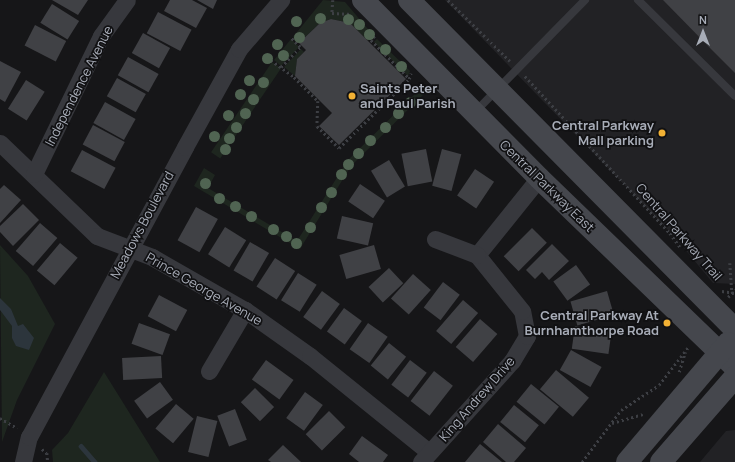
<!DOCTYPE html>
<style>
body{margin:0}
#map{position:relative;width:735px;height:462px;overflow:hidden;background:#161618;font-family:Manrope,sans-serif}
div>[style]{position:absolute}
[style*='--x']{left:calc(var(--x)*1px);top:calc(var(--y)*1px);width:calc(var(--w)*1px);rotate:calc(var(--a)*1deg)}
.built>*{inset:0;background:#222225}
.green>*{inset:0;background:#1e261f;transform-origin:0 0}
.water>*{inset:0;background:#2c353c}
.stream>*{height:4.5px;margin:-2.25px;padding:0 2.25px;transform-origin:2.25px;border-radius:2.25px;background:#2c353c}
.building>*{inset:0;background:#404145;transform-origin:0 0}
.path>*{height:2.5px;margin-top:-1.25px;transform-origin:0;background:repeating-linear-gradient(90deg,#3d3f44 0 2px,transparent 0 5px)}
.lane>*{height:8px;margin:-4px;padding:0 4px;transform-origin:4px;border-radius:4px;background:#37383d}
.street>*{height:17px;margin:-8.5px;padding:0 8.5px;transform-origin:8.5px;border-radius:8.5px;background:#37383d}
.secondary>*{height:22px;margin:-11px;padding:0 11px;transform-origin:11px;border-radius:11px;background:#45474d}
.trees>*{width:11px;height:11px;margin:-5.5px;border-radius:50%;background:#506452}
.dots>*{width:11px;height:11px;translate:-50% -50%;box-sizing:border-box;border:2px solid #111113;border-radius:50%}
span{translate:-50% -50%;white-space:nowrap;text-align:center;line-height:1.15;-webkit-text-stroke:3.5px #111113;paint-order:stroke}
.street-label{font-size:13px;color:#a8adb8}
.poi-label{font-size:13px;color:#a8adb8;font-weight:700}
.left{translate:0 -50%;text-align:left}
.right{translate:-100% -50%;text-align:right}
.north{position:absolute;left:683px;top:12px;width:40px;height:40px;-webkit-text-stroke:3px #111113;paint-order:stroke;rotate:0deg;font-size:11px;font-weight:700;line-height:16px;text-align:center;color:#a8adb8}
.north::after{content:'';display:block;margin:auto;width:14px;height:18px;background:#a8adb8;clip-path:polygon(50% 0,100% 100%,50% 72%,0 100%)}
</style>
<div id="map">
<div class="built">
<i style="clip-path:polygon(445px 0,735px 0,735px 284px,713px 283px,673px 235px)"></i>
<i style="clip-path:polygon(735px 430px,735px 462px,700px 462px,726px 431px)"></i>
</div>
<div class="green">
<i style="clip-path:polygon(323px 0,345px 2px,373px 35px,368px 41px,350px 23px,331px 19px,320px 23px,299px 43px,293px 37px)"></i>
<i style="clip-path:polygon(291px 39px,299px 47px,281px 66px,274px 60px)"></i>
<i style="clip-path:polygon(377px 39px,410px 71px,408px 76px,374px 42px)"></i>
<i style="clip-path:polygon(301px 49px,304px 52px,297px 59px,295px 76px,284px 67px)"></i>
<i style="left:272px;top:62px;width:11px;height:109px;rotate:34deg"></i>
<i style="clip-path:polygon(424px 85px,428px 90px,351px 166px,300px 249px,194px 186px,204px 168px,215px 175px,208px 188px,297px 241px,348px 160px)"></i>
<i style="clip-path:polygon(0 245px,28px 276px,55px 324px,17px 400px,2px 442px)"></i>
<i style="clip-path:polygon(104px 372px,160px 462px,53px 462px,52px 450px,68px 433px)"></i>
</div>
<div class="water">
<i style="clip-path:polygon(0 298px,11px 309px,18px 326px,23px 324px,34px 338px,29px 350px,16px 346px,12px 338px,12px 326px,0 310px)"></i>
</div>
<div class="stream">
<i style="--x:81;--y:446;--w:21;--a:49"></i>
</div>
<div class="building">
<i style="clip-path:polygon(52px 0,88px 0,78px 15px)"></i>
<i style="clip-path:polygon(170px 0,192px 0,207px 8px,196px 28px,164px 11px)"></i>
<i style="clip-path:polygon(197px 0,217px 0,213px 9px)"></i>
<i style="clip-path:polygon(663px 0,735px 0,735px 73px,712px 50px)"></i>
<i style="left:52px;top:4px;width:32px;height:22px;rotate:32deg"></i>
<i style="left:158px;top:12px;width:38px;height:24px;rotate:28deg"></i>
<i style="clip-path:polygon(331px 19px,350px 23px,406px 79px,339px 145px,319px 126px,332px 113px,295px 76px,297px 59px,306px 50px,299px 43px,320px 23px)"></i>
<i style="left:35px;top:25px;width:35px;height:23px;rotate:27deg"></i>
<i style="left:143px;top:33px;width:31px;height:23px;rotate:29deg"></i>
<i style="left:128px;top:57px;width:35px;height:21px;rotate:29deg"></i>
<i style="clip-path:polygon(0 61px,21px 72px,5px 102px,0 99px)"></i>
<i style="left:117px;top:78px;width:33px;height:21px;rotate:29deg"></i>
<i style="left:26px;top:80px;width:22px;height:34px;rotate:32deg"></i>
<i style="left:105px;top:102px;width:35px;height:24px;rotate:29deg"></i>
<i style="left:93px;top:125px;width:36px;height:22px;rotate:28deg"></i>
<i style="left:426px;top:149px;width:33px;height:25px;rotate:79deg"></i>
<i style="left:442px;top:149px;width:20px;height:38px;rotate:15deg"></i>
<i style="left:82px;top:150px;width:38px;height:24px;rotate:28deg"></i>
<i style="left:389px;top:160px;width:31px;height:21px;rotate:59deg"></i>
<i style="left:475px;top:169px;width:23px;height:32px;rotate:34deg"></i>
<i style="left:360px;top:184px;width:30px;height:21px;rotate:34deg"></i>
<i style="clip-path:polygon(4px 185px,21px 200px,0 223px,0 189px)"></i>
<i style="clip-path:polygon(23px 204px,39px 220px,13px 246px,0 232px,0 226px)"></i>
<i style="left:196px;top:207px;width:25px;height:38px;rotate:29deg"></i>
<i style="left:342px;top:216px;width:32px;height:23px;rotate:13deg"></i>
<i style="left:40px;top:223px;width:23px;height:37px;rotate:41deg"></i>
<i style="left:225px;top:227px;width:25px;height:32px;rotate:32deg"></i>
<i style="left:532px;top:228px;width:21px;height:40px;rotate:45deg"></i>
<i style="left:250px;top:242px;width:22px;height:33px;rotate:30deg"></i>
<i style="left:60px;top:243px;width:23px;height:36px;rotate:40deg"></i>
<i style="clip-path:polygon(552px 244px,569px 261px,549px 280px,542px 272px,535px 279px,526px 270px)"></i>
<i style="left:374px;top:245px;width:25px;height:36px;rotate:74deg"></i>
<i style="left:275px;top:258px;width:24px;height:34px;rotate:33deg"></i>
<i style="left:576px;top:265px;width:24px;height:28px;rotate:54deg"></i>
<i style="left:389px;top:268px;width:21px;height:28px;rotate:47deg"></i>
<i style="left:298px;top:273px;width:22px;height:32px;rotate:32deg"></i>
<i style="left:413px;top:274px;width:24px;height:33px;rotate:42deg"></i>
<i style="left:443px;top:282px;width:21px;height:32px;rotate:37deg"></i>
<i style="left:322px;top:291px;width:22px;height:32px;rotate:36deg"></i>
<i style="left:607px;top:291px;width:25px;height:38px;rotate:74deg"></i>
<i style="left:159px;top:295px;width:32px;height:24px;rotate:28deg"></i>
<i style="left:463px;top:300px;width:20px;height:41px;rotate:41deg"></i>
<i style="left:344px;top:308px;width:22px;height:29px;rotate:36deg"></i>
<i style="left:480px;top:319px;width:23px;height:37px;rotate:41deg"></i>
<i style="left:139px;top:323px;width:33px;height:22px;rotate:20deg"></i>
<i style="left:368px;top:323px;width:24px;height:32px;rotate:35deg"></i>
<i style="left:575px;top:326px;width:37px;height:23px;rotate:8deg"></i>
<i style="left:389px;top:343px;width:22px;height:29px;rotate:39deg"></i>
<i style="left:571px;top:350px;width:35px;height:23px;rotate:29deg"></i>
<i style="left:161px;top:356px;width:22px;height:39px;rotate:87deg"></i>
<i style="left:266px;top:360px;width:34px;height:24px;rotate:36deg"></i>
<i style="left:410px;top:360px;width:21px;height:31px;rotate:37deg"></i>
<i style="left:556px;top:370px;width:43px;height:25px;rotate:40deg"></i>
<i style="left:434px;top:371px;width:24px;height:38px;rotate:38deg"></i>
<i style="left:160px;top:382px;width:22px;height:32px;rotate:54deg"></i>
<i style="left:531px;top:384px;width:36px;height:23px;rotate:39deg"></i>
<i style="left:255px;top:388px;width:27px;height:20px;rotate:45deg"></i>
<i style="left:305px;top:392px;width:22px;height:32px;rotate:36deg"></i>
<i style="left:176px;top:404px;width:23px;height:32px;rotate:40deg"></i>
<i style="left:514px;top:405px;width:32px;height:22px;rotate:39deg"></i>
<i style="left:235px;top:409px;width:33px;height:19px;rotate:69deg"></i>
<i style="left:329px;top:411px;width:23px;height:33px;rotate:45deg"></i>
<i style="left:197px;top:416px;width:21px;height:37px;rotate:14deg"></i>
<i style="clip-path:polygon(498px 424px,526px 448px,514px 462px,506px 462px,483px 442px)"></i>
<i style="clip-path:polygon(362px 436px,388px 455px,383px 462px,359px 462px,349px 454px)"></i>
<i style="clip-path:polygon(480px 444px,502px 462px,465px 462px)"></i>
<i style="clip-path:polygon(283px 445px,301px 462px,271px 462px,268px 460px)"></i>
</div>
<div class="path">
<i style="--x:333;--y:0;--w:13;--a:94"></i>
<i style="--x:332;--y:13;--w:20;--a:3"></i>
<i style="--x:448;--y:0;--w:87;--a:44.5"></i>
<i style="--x:375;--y:36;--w:6;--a:135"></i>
<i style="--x:371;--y:40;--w:54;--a:45"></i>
<i style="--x:271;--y:60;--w:29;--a:36"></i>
<i style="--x:294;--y:77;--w:34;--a:45"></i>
<i style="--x:318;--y:101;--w:25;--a:92"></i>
<i style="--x:317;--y:126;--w:31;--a:45"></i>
<i style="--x:339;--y:148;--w:98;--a:-44.6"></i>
<i style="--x:409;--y:79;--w:6;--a:-72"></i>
<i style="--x:281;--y:67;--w:28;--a:-46"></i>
<i style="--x:300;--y:47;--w:14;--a:-135"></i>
<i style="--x:525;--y:76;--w:214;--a:47.3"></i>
<i style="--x:670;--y:233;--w:17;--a:54"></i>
<i style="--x:730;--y:263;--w:29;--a:86"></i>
<i style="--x:722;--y:291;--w:13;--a:9"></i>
<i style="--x:728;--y:297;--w:10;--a:-45"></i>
<i style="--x:679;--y:372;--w:21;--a:-73"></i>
<i style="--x:0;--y:418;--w:20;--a:30"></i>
<i style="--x:612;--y:423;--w:32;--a:-16"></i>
<i style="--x:42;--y:449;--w:6;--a:39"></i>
<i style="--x:47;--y:453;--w:9;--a:84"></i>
<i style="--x:582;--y:462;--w:65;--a:-53.1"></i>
<i style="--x:621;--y:410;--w:45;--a:-33.3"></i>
<i style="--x:659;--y:385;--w:49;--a:-52.4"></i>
</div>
<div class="lane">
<i style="--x:638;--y:0;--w:136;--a:44.7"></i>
<i style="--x:475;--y:112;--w:157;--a:-45.5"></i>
</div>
<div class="street">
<i style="--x:0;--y:143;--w:134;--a:43.8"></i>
<i style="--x:97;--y:236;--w:59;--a:20.9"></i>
<i style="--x:152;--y:257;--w:107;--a:29.7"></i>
<i style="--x:245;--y:310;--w:80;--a:35.3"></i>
<i style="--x:310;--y:356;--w:153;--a:38.9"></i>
<i style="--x:34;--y:174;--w:153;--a:-64.1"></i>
<i style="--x:101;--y:36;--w:44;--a:-54.2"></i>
<i style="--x:477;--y:255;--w:99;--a:-51.2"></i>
<i style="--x:209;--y:371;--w:71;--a:-59.5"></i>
<i style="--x:23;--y:462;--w:26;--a:-77"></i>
<i style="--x:29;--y:437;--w:329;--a:-61.7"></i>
<i style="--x:185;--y:147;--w:112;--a:-61.1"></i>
<i style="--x:239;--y:49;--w:65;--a:-49.4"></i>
<i style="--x:421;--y:462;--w:136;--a:-48"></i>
<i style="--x:512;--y:361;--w:29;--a:-59"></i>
<i style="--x:527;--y:336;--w:25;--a:-101"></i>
<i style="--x:522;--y:311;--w:72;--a:-128.8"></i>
<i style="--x:477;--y:255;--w:45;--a:-159.1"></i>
</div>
<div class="secondary">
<i style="--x:363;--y:0;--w:250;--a:45.3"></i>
<i style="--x:539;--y:178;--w:272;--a:44"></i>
<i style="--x:409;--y:0;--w:464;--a:45.3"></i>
<i style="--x:627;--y:462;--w:156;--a:-49.7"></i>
<i style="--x:661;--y:462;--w:113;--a:-49"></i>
</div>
<div class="trees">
<i style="left:320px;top:18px"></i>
<i style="left:348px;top:19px"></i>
<i style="left:296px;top:21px"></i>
<i style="left:359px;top:24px"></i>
<i style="left:369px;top:34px"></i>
<i style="left:299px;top:37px"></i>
<i style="left:277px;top:44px"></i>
<i style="left:385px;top:49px"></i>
<i style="left:283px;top:55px"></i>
<i style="left:267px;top:58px"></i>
<i style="left:401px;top:66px"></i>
<i style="left:249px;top:80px"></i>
<i style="left:263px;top:82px"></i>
<i style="left:240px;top:94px"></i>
<i style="left:253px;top:99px"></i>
<i style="left:410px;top:102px"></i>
<i style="left:245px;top:113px"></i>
<i style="left:398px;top:113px"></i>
<i style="left:228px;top:115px"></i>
<i style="left:236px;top:127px"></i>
<i style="left:385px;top:127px"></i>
<i style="left:214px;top:136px"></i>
<i style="left:229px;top:138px"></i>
<i style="left:370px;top:140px"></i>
<i style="left:225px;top:149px"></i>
<i style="left:358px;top:153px"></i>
<i style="left:348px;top:164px"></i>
<i style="left:341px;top:174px"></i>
<i style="left:205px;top:183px"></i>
<i style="left:331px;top:192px"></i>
<i style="left:219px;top:198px"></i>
<i style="left:235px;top:206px"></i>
<i style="left:321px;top:207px"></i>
<i style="left:251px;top:216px"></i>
<i style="left:310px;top:227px"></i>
<i style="left:273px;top:229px"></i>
<i style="left:286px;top:236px"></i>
<i style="left:296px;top:243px"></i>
</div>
<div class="dots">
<i style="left:352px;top:96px;background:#f2b134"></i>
<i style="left:662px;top:133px;background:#f2b134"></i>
<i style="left:667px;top:323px;background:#f2b134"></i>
</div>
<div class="street-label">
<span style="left:79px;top:86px;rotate:-63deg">Independence Avenue</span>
<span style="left:547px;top:186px;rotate:44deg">Central Parkway East</span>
<span style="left:142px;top:225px;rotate:-62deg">Meadows Boulevard</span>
<span style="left:679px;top:232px;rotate:49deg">Central Parkway Trail</span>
<span style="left:204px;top:289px;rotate:30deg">Prince George Avenue</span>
<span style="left:477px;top:399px;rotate:-49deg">King Andrew Drive</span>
</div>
<div class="poi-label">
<span class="left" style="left:360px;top:96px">Saints Peter<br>and Paul Parish</span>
<span class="right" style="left:654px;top:133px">Central Parkway<br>Mall parking</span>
<span class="right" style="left:659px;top:323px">Central Parkway At<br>Burnhamthorpe Road</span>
</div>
<div class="north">N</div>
</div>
